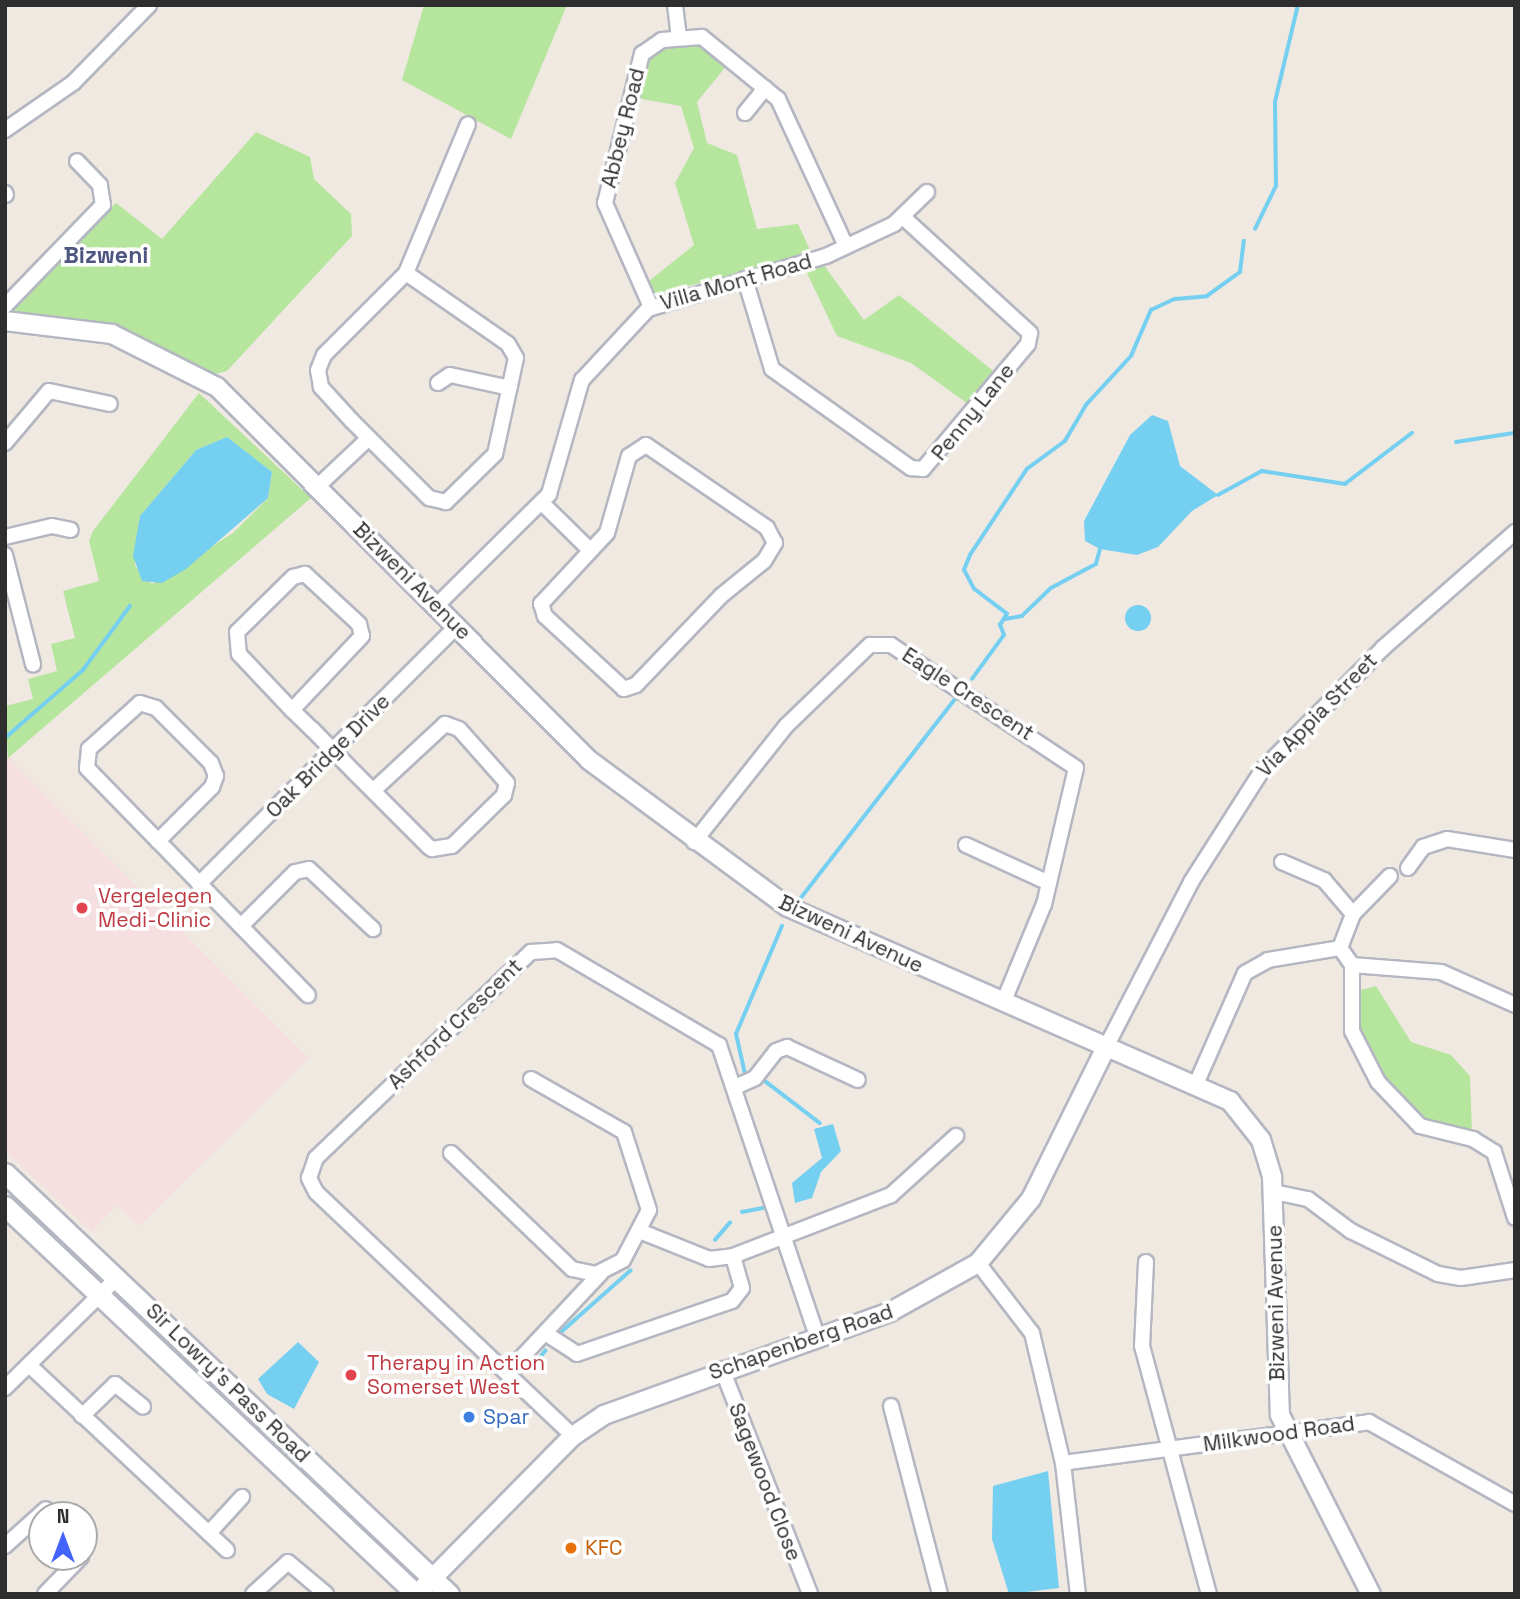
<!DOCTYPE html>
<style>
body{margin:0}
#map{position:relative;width:1520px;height:1599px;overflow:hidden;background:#efe9e1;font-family:"Space Grotesk",sans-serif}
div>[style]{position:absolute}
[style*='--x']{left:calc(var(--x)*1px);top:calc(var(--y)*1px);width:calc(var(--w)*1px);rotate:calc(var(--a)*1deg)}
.medical>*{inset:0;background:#f5dfe0}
.green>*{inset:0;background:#b6e59e}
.water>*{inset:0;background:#75cff0}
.round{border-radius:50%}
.stream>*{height:3.5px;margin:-1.75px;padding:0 1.75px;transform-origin:1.75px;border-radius:1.75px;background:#75cff0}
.roads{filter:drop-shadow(2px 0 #b4b7c1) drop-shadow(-2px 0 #b4b7c1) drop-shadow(0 2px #b4b7c1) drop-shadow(0 -2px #b4b7c1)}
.minor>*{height:14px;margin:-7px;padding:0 7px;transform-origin:7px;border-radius:7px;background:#fff}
.tertiary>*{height:18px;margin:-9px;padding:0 9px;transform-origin:9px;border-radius:9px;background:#fff}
.secondary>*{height:19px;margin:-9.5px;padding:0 9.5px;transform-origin:9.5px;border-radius:9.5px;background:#fff}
.dots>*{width:19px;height:19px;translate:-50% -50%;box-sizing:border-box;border:4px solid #fff;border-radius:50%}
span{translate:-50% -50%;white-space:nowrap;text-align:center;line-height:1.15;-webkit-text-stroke:7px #fff;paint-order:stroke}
.street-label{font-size:21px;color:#2e2e2e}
.health-label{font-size:21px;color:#be3a42}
.left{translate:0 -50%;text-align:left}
.shop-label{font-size:21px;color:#366cbe}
.food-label{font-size:21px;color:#c56008}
.neighbourhood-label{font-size:23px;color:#4d5680;font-weight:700}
.frame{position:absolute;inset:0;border:7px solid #2e2e2e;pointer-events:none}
.north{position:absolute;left:28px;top:1501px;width:70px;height:70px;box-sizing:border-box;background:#fff;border:2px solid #ababab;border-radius:50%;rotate:0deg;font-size:19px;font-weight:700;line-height:28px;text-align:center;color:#2e2e2e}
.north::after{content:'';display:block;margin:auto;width:24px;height:32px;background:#4264fb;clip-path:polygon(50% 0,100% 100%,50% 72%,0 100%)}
</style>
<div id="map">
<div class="medical">
<i style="clip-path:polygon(5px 753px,309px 1058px,139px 1226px,118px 1205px,92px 1232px,5px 1151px)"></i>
</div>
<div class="green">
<i style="clip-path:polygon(424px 5px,567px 5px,511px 139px,402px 80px)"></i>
<i style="clip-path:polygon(696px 40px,728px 64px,697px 102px,707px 143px,737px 155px,757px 229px,798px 224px,812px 254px,657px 294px,644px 285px,694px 245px,675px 183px,694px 148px,681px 106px,636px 98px,650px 50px)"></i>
<i style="clip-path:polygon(256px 132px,310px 157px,314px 179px,351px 214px,352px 236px,227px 371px,211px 375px,139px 335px,99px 323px,7px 312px,116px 203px,162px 239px)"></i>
<i style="clip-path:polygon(823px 264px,864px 320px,899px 295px,997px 374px,971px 406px,911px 363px,837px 336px,806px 271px)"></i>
<i style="clip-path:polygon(evenodd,199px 393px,311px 498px,8px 758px,5px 706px,33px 699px,28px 679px,57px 671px,51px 644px,75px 638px,63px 591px,99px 581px,89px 541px,93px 531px,199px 393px,227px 437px,272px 473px,268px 498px,233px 533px,152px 584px,135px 566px,140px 516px,196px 450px,227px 437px)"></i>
<i style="clip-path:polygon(1376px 986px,1411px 1042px,1451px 1055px,1470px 1076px,1472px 1135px,1422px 1123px,1418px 1109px,1413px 1112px,1379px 1074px,1384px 1071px,1373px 1070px,1359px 1041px,1357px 991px)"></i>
</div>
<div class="water">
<i style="clip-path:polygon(1152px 415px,1168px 421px,1180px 466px,1218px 495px,1192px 511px,1158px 547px,1137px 555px,1100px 549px,1085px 541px,1084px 521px,1130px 435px)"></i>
<i style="clip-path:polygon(227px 437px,272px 472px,268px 498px,186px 569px,162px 583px,142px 581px,133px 556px,140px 516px,196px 450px)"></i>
<i class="round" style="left:1125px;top:605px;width:26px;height:26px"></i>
<i style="clip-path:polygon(833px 1124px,841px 1151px,821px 1172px,812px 1198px,795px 1203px,792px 1183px,822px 1158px,814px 1129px)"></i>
<i style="clip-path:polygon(298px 1342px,319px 1362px,294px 1409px,267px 1394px,258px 1379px)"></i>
<i style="clip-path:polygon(1048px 1471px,1059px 1588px,1009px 1594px,992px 1539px,993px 1486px)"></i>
</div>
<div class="stream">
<i style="--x:1255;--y:229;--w:48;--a:-64"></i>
<i style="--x:1276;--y:186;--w:84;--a:-90.7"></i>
<i style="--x:1275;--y:102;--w:100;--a:-76.7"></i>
<i style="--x:1456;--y:442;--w:60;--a:-8.7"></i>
<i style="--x:1218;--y:495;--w:50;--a:-28.6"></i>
<i style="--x:1262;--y:471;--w:84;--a:8.9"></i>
<i style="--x:1345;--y:484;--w:84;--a:-37.3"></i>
<i style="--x:1005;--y:619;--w:17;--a:-10"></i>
<i style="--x:1022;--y:616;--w:40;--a:-44"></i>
<i style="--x:1051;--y:588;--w:51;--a:-28.1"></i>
<i style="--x:1096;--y:564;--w:16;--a:-75"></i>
<i style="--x:972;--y:679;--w:54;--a:-54"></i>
<i style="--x:1004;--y:635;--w:11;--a:-112"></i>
<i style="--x:1000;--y:625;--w:13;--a:-58"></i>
<i style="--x:1007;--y:614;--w:41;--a:-142.9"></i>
<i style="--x:974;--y:589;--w:21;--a:-118"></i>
<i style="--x:964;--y:570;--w:16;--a:-68"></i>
<i style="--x:970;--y:555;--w:103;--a:-56.5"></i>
<i style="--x:1027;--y:469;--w:47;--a:-36.4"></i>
<i style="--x:1065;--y:441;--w:42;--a:-59.7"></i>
<i style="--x:1086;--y:405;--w:67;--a:-47.4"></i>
<i style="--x:1131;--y:356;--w:50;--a:-66.5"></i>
<i style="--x:1151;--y:310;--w:26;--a:-25"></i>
<i style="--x:1175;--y:299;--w:32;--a:-5"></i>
<i style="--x:1207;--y:296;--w:41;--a:-36"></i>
<i style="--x:1240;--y:272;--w:31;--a:-83"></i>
<i style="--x:5;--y:738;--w:103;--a:-41.1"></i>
<i style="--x:83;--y:670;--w:79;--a:-53.7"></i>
<i style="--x:800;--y:899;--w:254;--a:-52.2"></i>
<i style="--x:745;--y:1074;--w:41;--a:-102.7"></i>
<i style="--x:736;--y:1034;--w:117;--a:-66.9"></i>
<i style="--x:765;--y:1081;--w:69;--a:37.4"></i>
<i style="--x:742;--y:1212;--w:25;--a:-11"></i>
<i style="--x:715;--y:1240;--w:23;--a:-49"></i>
<i style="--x:560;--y:1333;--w:94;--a:-41.5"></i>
<i style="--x:529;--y:1371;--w:26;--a:-51"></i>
</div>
<div class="roads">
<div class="minor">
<i style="--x:675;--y:5;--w:32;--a:83"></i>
<i style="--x:745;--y:113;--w:32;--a:-51"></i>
<i style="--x:5;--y:130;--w:83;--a:-34.7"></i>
<i style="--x:73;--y:83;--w:109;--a:-45.7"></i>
<i style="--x:5;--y:193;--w:2;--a:63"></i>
<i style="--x:406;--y:273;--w:124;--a:34.8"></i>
<i style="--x:508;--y:344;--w:16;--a:60"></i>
<i style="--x:516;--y:358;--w:98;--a:102.3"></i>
<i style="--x:495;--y:454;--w:69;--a:135.6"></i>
<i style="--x:446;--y:502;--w:17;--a:-167"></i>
<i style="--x:429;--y:498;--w:110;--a:-135"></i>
<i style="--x:351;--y:420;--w:45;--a:-132.3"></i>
<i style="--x:321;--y:387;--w:17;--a:-100"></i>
<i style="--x:318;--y:370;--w:16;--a:-68"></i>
<i style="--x:324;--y:355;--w:116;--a:-45"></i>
<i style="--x:406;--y:273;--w:161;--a:-67.4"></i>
<i style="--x:745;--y:279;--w:94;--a:73.3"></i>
<i style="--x:772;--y:369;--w:171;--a:35.5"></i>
<i style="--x:911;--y:468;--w:12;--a:5"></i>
<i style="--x:923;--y:469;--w:163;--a:-50"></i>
<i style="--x:1028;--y:344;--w:11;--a:-80"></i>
<i style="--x:1030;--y:333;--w:171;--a:-137.6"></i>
<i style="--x:5;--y:306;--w:141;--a:-45.9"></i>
<i style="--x:103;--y:205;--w:20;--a:-99"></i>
<i style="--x:100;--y:185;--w:33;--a:-134"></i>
<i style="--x:651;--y:307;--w:114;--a:-113.9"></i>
<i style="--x:605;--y:203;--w:154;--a:-76.1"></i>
<i style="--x:642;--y:54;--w:24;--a:-35"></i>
<i style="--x:662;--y:40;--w:40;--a:-4.3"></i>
<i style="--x:702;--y:37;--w:98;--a:39.2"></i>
<i style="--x:778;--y:99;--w:162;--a:65.2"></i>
<i style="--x:438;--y:383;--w:14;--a:-34"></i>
<i style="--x:450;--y:375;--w:61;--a:12.2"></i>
<i style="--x:5;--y:443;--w:68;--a:-49.8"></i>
<i style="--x:49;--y:391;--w:62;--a:12"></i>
<i style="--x:646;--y:445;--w:147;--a:34.4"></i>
<i style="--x:767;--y:528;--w:17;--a:62"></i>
<i style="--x:775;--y:543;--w:21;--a:121"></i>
<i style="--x:764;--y:561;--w:55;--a:140.9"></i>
<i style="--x:721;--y:596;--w:123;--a:133.7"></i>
<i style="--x:636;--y:685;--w:13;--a:162"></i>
<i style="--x:624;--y:689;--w:108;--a:-137.3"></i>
<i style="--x:545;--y:616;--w:13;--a:-108"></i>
<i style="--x:541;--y:604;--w:97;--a:-47.1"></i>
<i style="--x:607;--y:533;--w:80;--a:-74.1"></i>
<i style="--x:629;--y:456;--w:20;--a:-33"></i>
<i style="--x:318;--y:486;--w:70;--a:-43.3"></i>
<i style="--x:542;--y:503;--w:67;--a:44.4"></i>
<i style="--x:5;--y:537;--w:48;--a:-13.2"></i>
<i style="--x:52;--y:526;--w:19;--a:12"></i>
<i style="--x:5;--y:555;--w:113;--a:75.6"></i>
<i style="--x:436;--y:606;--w:159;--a:-44.7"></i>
<i style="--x:549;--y:494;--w:119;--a:-73.9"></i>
<i style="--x:582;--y:380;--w:97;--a:-47.1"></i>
<i style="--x:648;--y:309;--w:186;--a:-16.6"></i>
<i style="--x:826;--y:256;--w:75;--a:-25.2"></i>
<i style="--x:894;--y:224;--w:46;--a:-44.1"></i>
<i style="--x:292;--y:710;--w:102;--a:-46.6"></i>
<i style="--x:362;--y:636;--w:12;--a:-104"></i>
<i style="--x:359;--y:624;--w:74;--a:-137.2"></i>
<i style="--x:305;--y:574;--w:12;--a:166"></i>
<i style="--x:293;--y:577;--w:78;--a:135.5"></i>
<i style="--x:237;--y:632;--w:22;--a:85"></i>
<i style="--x:239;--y:654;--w:77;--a:46.6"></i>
<i style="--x:292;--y:710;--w:28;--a:44"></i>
<i style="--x:312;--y:729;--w:62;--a:45.7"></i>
<i style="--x:355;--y:773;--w:105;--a:45"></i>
<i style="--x:429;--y:847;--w:4;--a:34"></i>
<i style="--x:432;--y:849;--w:20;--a:-9"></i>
<i style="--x:452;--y:846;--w:73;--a:-44.4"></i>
<i style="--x:504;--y:795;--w:12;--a:-76"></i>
<i style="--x:507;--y:783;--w:72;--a:-131.6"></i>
<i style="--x:459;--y:729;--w:15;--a:-160"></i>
<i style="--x:445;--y:724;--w:98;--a:137.1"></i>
<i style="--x:158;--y:841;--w:76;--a:-45"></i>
<i style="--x:212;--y:787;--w:12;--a:-70"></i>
<i style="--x:216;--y:776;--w:14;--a:-111"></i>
<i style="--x:211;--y:763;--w:78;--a:-135"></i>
<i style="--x:156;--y:708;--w:17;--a:-163"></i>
<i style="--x:140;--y:703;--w:69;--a:138"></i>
<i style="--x:89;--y:749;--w:19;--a:96"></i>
<i style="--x:87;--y:768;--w:102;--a:45.8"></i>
<i style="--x:158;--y:841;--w:215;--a:45.8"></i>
<i style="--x:694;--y:842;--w:148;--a:-51.6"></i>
<i style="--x:786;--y:726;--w:117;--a:-44"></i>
<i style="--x:870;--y:645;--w:21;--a:0"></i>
<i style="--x:891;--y:645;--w:222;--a:33.6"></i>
<i style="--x:1076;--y:768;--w:140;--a:103.2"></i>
<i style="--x:1044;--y:904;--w:107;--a:112.5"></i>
<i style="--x:966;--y:845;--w:91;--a:24.6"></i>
<i style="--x:1282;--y:862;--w:46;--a:23.2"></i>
<i style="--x:1324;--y:880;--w:45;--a:49.5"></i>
<i style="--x:1408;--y:868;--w:26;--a:-54"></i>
<i style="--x:1423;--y:847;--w:25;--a:-18"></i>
<i style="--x:1447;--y:839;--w:69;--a:9.2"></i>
<i style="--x:199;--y:884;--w:363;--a:-45"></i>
<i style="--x:241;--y:926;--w:76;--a:-45"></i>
<i style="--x:295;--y:872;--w:14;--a:-12"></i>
<i style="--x:309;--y:869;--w:88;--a:43.2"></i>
<i style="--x:1352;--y:965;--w:66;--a:90"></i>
<i style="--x:1352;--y:1031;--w:57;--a:63"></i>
<i style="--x:1378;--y:1082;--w:61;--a:46.3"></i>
<i style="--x:1420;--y:1126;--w:55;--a:13.8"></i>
<i style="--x:1473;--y:1139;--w:25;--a:32"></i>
<i style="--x:1494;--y:1152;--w:69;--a:72.3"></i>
<i style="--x:1352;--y:965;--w:89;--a:4.5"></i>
<i style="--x:1441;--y:972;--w:81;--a:24"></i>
<i style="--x:1352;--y:965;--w:21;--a:-125"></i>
<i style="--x:1340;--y:948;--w:36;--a:-69"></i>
<i style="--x:1353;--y:914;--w:53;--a:-45.8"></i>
<i style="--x:1106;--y:1047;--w:186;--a:-62.7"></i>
<i style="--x:1191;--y:882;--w:134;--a:-57.5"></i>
<i style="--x:1263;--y:769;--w:170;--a:-45.2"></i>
<i style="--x:1383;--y:648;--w:176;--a:-41.3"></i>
<i style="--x:1196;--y:1084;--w:121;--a:-66.2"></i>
<i style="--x:1245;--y:973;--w:26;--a:-29"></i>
<i style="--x:1268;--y:960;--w:73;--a:-9.5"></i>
<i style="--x:735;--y:1087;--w:22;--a:-24"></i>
<i style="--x:755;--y:1078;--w:34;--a:-52"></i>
<i style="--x:776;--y:1051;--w:12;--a:-20"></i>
<i style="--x:787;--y:1047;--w:78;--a:24.9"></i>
<i style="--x:451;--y:1153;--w:168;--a:43.8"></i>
<i style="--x:572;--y:1269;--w:25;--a:12"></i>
<i style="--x:596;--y:1274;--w:30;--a:-27"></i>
<i style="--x:623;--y:1260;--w:56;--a:-62.5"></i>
<i style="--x:649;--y:1210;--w:82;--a:-107.8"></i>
<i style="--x:624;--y:1132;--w:107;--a:-150.3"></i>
<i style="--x:1274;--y:1192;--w:35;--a:12"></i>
<i style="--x:1308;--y:1199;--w:54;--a:36.7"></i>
<i style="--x:1351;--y:1231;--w:97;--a:26.3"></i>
<i style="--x:1438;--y:1274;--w:23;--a:10"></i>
<i style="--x:1461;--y:1278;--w:55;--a:-8.4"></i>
<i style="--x:642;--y:1232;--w:72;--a:21.9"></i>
<i style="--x:709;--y:1259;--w:24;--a:-7"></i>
<i style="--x:733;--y:1256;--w:169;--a:-21.1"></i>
<i style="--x:891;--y:1195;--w:88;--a:-42.2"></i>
<i style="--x:1146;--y:1262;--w:84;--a:92.7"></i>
<i style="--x:1142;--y:1346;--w:257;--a:74.9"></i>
<i style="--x:978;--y:1263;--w:88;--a:52.4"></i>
<i style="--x:1032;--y:1333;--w:134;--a:76.6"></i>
<i style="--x:1063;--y:1463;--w:132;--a:83.5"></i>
<i style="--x:545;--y:1333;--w:38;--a:33"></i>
<i style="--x:577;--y:1354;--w:164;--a:-18.9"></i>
<i style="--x:732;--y:1301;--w:16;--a:-52"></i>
<i style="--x:742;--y:1288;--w:33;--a:-106"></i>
<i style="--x:29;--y:1365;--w:271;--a:43.1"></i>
<i style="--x:722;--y:1369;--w:242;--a:68.6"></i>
<i style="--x:507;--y:1373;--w:137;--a:-46.8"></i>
<i style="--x:5;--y:1388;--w:158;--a:-44.5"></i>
<i style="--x:891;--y:1406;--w:194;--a:75.4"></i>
<i style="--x:82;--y:1416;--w:46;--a:-44.1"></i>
<i style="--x:115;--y:1384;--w:36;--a:39"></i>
<i style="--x:573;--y:1436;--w:354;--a:-136.5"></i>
<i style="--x:316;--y:1192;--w:16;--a:-117"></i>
<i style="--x:309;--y:1178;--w:21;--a:-71"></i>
<i style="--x:316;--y:1158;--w:298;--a:-43.8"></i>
<i style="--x:531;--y:952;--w:26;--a:-4"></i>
<i style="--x:557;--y:950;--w:188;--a:30.4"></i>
<i style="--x:719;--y:1045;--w:308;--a:71.4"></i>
<i style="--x:1063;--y:1463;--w:309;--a:-7.6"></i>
<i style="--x:1369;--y:1422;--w:167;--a:29.3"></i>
<i style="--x:209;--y:1533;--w:49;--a:-47.5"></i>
<i style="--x:5;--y:1546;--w:55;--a:-42.1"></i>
<i style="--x:45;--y:1594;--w:52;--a:-45.8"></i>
<i style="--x:253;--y:1594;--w:47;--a:-42.4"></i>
<i style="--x:288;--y:1562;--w:50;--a:40.1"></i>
</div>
<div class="tertiary">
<i style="--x:5;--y:321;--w:108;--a:6.9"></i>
<i style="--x:112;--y:334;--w:118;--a:26.8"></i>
<i style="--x:217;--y:387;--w:527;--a:45.08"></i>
<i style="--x:589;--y:760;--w:247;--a:36.5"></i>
<i style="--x:788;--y:907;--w:483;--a:23.7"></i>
<i style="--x:1230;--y:1101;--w:50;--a:51.5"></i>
<i style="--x:1261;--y:1140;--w:39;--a:73"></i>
<i style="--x:1272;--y:1177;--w:238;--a:88.1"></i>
<i style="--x:1280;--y:1415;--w:201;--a:63.1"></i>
<i style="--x:417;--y:1594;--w:222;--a:-45.4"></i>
<i style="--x:573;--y:1436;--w:37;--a:-34"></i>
<i style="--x:604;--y:1415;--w:304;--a:-19.8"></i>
<i style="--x:890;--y:1312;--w:101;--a:-29.1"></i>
<i style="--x:978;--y:1263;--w:83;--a:-50.4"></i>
<i style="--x:1031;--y:1199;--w:169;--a:-63.7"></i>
</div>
<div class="secondary">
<i style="--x:5;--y:1173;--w:612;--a:43.48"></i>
<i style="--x:5;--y:1206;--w:565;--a:43.35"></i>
</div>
</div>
<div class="dots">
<i style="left:82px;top:908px;background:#e0444e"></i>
<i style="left:351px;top:1375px;background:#e0444e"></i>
<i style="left:469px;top:1417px;background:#3f7fe0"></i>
<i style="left:571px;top:1548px;background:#e8710a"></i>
</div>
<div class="street-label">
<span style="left:623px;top:128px;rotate:-76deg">Abbey Road</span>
<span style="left:736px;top:282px;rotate:-16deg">Villa Mont Road</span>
<span style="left:973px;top:412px;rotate:-51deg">Penny Lane</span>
<span style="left:412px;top:581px;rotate:45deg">Bizweni Avenue</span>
<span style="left:968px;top:694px;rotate:33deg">Eagle Crescent</span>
<span style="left:1317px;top:715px;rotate:-46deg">Via Appia Street</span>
<span style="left:328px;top:756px;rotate:-45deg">Oak Bridge Drive</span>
<span style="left:851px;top:934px;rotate:25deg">Bizweni Avenue</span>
<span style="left:455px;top:1024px;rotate:-44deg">Ashford Crescent</span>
<span style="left:1276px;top:1303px;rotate:-91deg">Bizweni Avenue</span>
<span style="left:801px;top:1342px;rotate:-19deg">Schapenberg Road</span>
<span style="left:228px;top:1383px;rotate:44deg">Sir Lowry's Pass Road</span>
<span style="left:1279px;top:1434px;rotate:-8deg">Milkwood Road</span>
<span style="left:765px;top:1482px;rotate:69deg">Sagewood Close</span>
</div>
<div class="health-label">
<span class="left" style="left:98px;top:908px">Vergelegen<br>Medi-Clinic</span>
<span class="left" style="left:367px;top:1375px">Therapy in Action<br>Somerset West</span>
</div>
<div class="shop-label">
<span class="left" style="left:483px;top:1417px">Spar</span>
</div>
<div class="food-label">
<span class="left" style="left:585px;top:1548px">KFC</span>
</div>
<div class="neighbourhood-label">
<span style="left:106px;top:255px">Bizweni</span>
</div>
<div class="frame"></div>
<div class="north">N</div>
</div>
